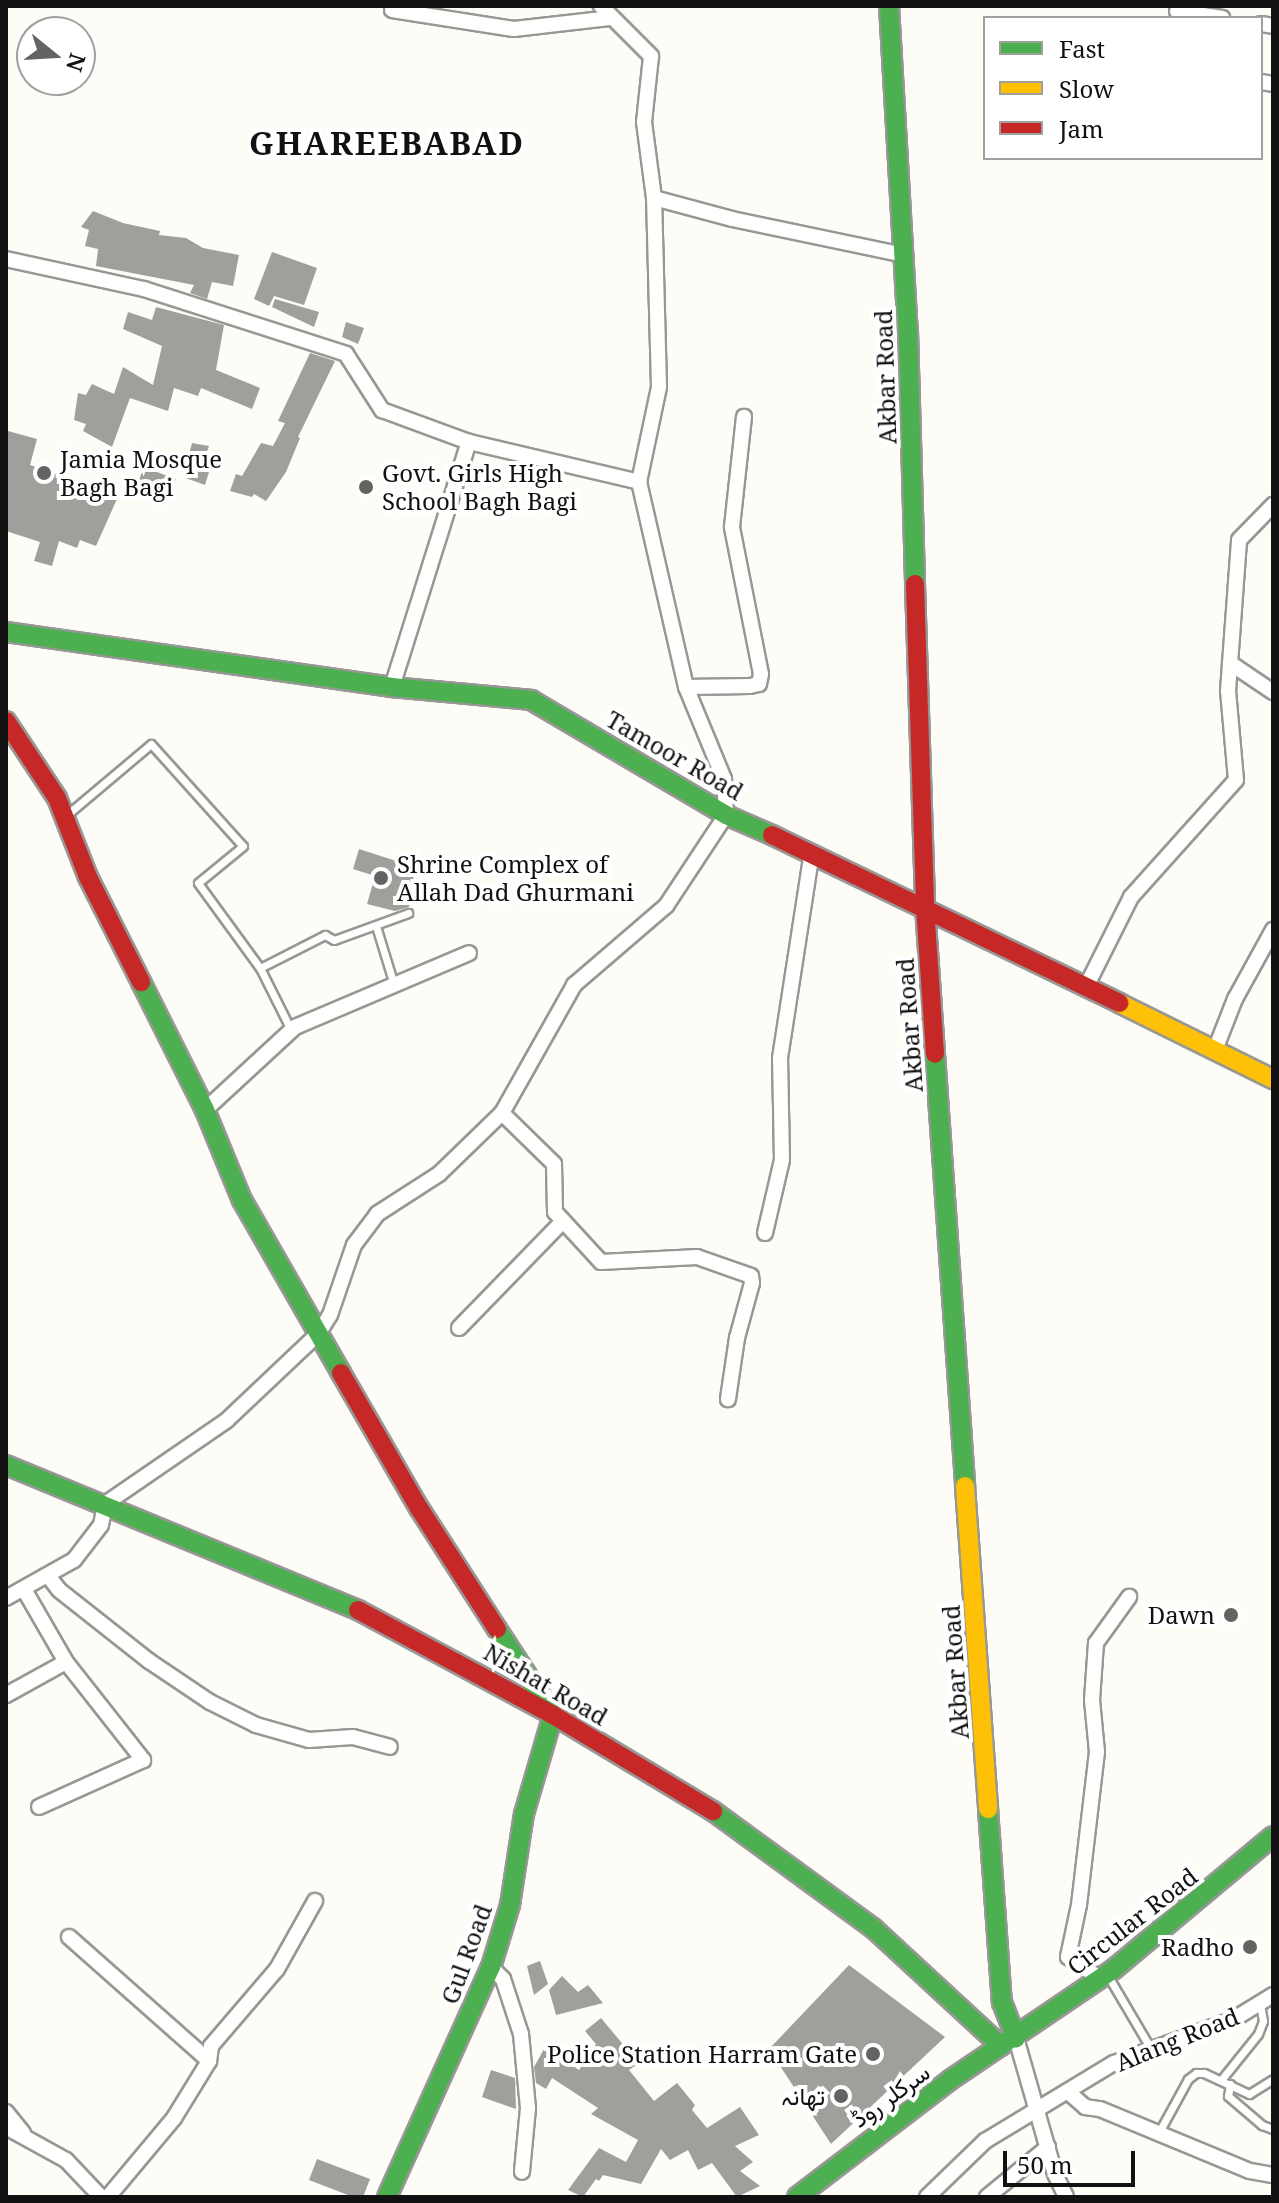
<!DOCTYPE html>
<meta charset="utf-8">
<style>
body{margin:0}
#map{position:relative;width:1279px;height:2203px;overflow:hidden;background:#fdfcf7;font-family:"Noto Serif",Vazirmatn,serif}
div>[style]{position:absolute}
[style*='--x']{left:calc(var(--x)*1px);top:calc(var(--y)*1px);width:calc(var(--w)*1px);rotate:calc(var(--a)*1deg)}
.building>*{inset:0;background:#a19f9c;transform-origin:0 0}
.roads{filter:drop-shadow(2px 0 #979795) drop-shadow(-2px 0 #979795) drop-shadow(0 2px #979795) drop-shadow(0 -2px #979795)}
.lane>*{height:7px;margin:-3.5px;padding:0 3.5px;transform-origin:3.5px;border-radius:3.5px;background:#fffffe}
.street>*{height:14px;margin:-7px;padding:0 7px;transform-origin:7px;border-radius:7px;background:#fffffe}
.fast>*{height:18px;margin:-9px;padding:0 9px;transform-origin:9px;border-radius:9px;background:#4caf50}
.slow>*{height:18px;margin:-9px;padding:0 9px;transform-origin:9px;border-radius:9px;background:#ffc107}
.jam>*{height:18px;margin:-9px;padding:0 9px;transform-origin:9px;border-radius:9px;background:#c62828}
.dots>*{width:22px;height:22px;translate:-50% -50%;box-sizing:border-box;border:4px solid #fff;border-radius:50%}
span{translate:-50% -50%;white-space:nowrap;text-align:center;line-height:1.15;-webkit-text-stroke:8px #fff;paint-order:stroke}
.street-label{font-size:24px;color:#111}
.poi-label{font-size:24px;color:#111}
.left{translate:0 -50%;text-align:left}
.right{translate:-100% -50%;text-align:right}
.district-label{font-size:32px;color:#111;font-weight:700;letter-spacing:2px}
.frame{position:absolute;inset:0;border:8px solid #111;pointer-events:none}
.legend{position:absolute;left:983px;top:16px;width:280px;height:144px;box-sizing:border-box;background:#fff;border:2px solid #a0a0a0;margin:0;padding:10px 14px;list-style:none;font-size:24px;color:#111}
.legend li{display:flex;align-items:center;gap:16px;height:40px}
.legend b{width:40px;border:2px solid #a0a0a0}
.north{position:absolute;left:16px;top:16px;width:80px;height:80px;box-sizing:border-box;background:#fff;border:2px solid #a0a0a0;border-radius:50%;rotate:108deg;font-size:22px;font-weight:700;line-height:32px;text-align:center;color:#111}
.north::after{content:'';display:block;margin:auto;width:28px;height:36px;background:#646362;clip-path:polygon(50% 0,100% 100%,50% 72%,0 100%)}
.scale{position:absolute;left:1003px;top:2151px;width:132px;height:36px;box-sizing:border-box;border:4px solid #111;border-top:0;padding-left:10px;font-size:24px;line-height:28px;white-space:nowrap;color:#111;-webkit-text-stroke:6px #fff;paint-order:stroke}
</style>
<div id="map">
<div class="building">
<i style="clip-path:polygon(93px 211px,123px 223px,160px 231px,159px 235px,186px 238px,203px 248px,239px 255px,233px 286px,212px 282px,207px 299px,190px 293px,194px 285px,96px 266px,98px 249px,85px 246px,89px 230px,81px 227px)"></i>
<i style="clip-path:polygon(272px 252px,317px 268px,304px 305px,274px 296px,269px 306px,254px 299px)"></i>
<i style="clip-path:polygon(275px 299px,319px 312px,314px 327px,272px 307px)"></i>
<i style="clip-path:polygon(156px 307px,224px 325px,216px 370px,260px 388px,252px 409px,201px 388px,198px 396px,174px 388px,168px 411px,130px 398px,112px 447px,83px 431px,86px 424px,74px 420px,78px 393px,86px 395px,92px 384px,114px 394px,123px 367px,153px 385px,162px 346px,123px 329px,128px 312px,152px 320px)"></i>
<i style="clip-path:polygon(346px 322px,364px 328px,358px 344px,342px 337px)"></i>
<i style="clip-path:polygon(310px 353px,335px 361px,298px 437px,300px 438px,286px 472px,266px 501px,254px 494px,252px 497px,230px 491px,236px 474px,242px 476px,261px 443px,273px 446px,285px 423px,278px 421px)"></i>
<i style="clip-path:polygon(8px 431px,37px 439px,30px 465px,101px 489px,100px 491px,117px 499px,96px 546px,80px 540px,77px 548px,59px 541px,52px 566px,34px 561px,40px 542px,6px 531px)"></i>
<i style="clip-path:polygon(192px 443px,209px 446px,205px 457px,213px 459px,205px 485px,183px 477px)"></i>
<i style="left:144px;top:467px;width:34px;height:21px;rotate:21deg"></i>
<i style="clip-path:polygon(359px 849px,415px 867px,409px 907px,395px 911px,367px 904px,375px 876px,353px 869px)"></i>
<i style="clip-path:polygon(540px 1961px,548px 1984px,534px 1995px,527px 1966px)"></i>
<i style="clip-path:polygon(849px 1965px,945px 2037px,831px 2144px,769px 2049px)"></i>
<i style="clip-path:polygon(562px 1976px,578px 1992px,588px 1985px,603px 2003px,556px 2015px,549px 1990px)"></i>
<i style="clip-path:polygon(601px 2018px,626px 2048px,636px 2065px,629px 2070px,654px 2101px,677px 2083px,695px 2105px,692px 2110px,707px 2128px,740px 2107px,759px 2135px,735px 2146px,753px 2162px,740px 2171px,760px 2186px,737px 2197px,712px 2163px,698px 2170px,688px 2150px,670px 2160px,661px 2149px,641px 2184px,603px 2175px,599px 2181px,596px 2179px,583px 2197px,568px 2190px,599px 2148px,626px 2162px,638px 2140px,591px 2114px,598px 2108px,552px 2078px,546px 2089px,536px 2083px,534px 2067px,548px 2042px,559px 2049px,556px 2055px,579px 2070px,596px 2044px,585px 2031px)"></i>
<i style="clip-path:polygon(491px 2070px,515px 2078px,516px 2109px,482px 2097px)"></i>
<i style="clip-path:polygon(317px 2159px,370px 2179px,363px 2197px,353px 2197px,309px 2180px)"></i>
</div>
<div class="roads">
<div class="lane">
<i style="--x:69;--y:813;--w:107;--a:-40.1"></i>
<i style="--x:151;--y:744;--w:137;--a:48"></i>
<i style="--x:243;--y:846;--w:58;--a:140.6"></i>
<i style="--x:198;--y:883;--w:105;--a:53.9"></i>
<i style="--x:260;--y:968;--w:69;--a:63.4"></i>
<i style="--x:376;--y:926;--w:62;--a:73"></i>
<i style="--x:260;--y:968;--w:73;--a:-26.9"></i>
<i style="--x:325;--y:935;--w:10;--a:29"></i>
<i style="--x:334;--y:940;--w:79;--a:-20"></i>
<i style="--x:1108;--y:1976;--w:85;--a:59.5"></i>
<i style="--x:1221;--y:2080;--w:59;--a:-51.2"></i>
<i style="--x:1258;--y:2034;--w:14;--a:-69"></i>
<i style="--x:1263;--y:2021;--w:17;--a:-100"></i>
<i style="--x:1230;--y:2084;--w:12;--a:99"></i>
<i style="--x:1228;--y:2096;--w:45;--a:40.5"></i>
<i style="--x:1262;--y:2125;--w:12;--a:20"></i>
<i style="--x:1159;--y:2132;--w:60;--a:-61.3"></i>
<i style="--x:1188;--y:2079;--w:10;--a:-37"></i>
<i style="--x:1196;--y:2073;--w:8;--a:0"></i>
<i style="--x:1204;--y:2073;--w:50;--a:25"></i>
<i style="--x:1249;--y:2094;--w:28;--a:-32"></i>
</div>
<div class="street">
<i style="--x:392;--y:10;--w:123;--a:8.9"></i>
<i style="--x:514;--y:29;--w:98;--a:-6.5"></i>
<i style="--x:1177;--y:11;--w:46;--a:8.8"></i>
<i style="--x:1261;--y:24;--w:12;--a:9"></i>
<i style="--x:1261;--y:82;--w:12;--a:9"></i>
<i style="--x:654;--y:198;--w:81;--a:15.1"></i>
<i style="--x:732;--y:219;--w:176;--a:11.8"></i>
<i style="--x:6;--y:259;--w:141;--a:12.3"></i>
<i style="--x:144;--y:289;--w:212;--a:17.8"></i>
<i style="--x:346;--y:354;--w:67;--a:57.3"></i>
<i style="--x:382;--y:410;--w:93;--a:20.2"></i>
<i style="--x:469;--y:442;--w:175;--a:13.2"></i>
<i style="--x:1230;--y:663;--w:52;--a:34"></i>
<i style="--x:392;--y:687;--w:257;--a:-72.6"></i>
<i style="--x:686;--y:687;--w:64;--a:-0.9"></i>
<i style="--x:750;--y:686;--w:9;--a:-13"></i>
<i style="--x:759;--y:684;--w:10;--a:-79"></i>
<i style="--x:761;--y:674;--w:150;--a:-101.2"></i>
<i style="--x:732;--y:527;--w:111;--a:-83.8"></i>
<i style="--x:1087;--y:985;--w:98;--a:-63.4"></i>
<i style="--x:1131;--y:897;--w:157;--a:-48.1"></i>
<i style="--x:1236;--y:780;--w:89;--a:-95.1"></i>
<i style="--x:1228;--y:691;--w:151;--a:-85.8"></i>
<i style="--x:1239;--y:540;--w:49;--a:-45.8"></i>
<i style="--x:1215;--y:1050;--w:55;--a:-68.6"></i>
<i style="--x:1235;--y:999;--w:79;--a:-61.2"></i>
<i style="--x:205;--y:1110;--w:122;--a:-42.7"></i>
<i style="--x:295;--y:1027;--w:189;--a:-23"></i>
<i style="--x:502;--y:1113;--w:73;--a:44.4"></i>
<i style="--x:554;--y:1164;--w:48;--a:88.8"></i>
<i style="--x:555;--y:1212;--w:68;--a:47.4"></i>
<i style="--x:601;--y:1262;--w:96;--a:-3"></i>
<i style="--x:697;--y:1257;--w:57;--a:19.4"></i>
<i style="--x:751;--y:1276;--w:7;--a:82"></i>
<i style="--x:752;--y:1283;--w:57;--a:105.3"></i>
<i style="--x:737;--y:1338;--w:62;--a:98.4"></i>
<i style="--x:765;--y:1233;--w:75;--a:-76.9"></i>
<i style="--x:782;--y:1160;--w:102;--a:-91.1"></i>
<i style="--x:780;--y:1058;--w:208;--a:-81.2"></i>
<i style="--x:459;--y:1328;--w:149;--a:-45.8"></i>
<i style="--x:49;--y:1577;--w:16;--a:52"></i>
<i style="--x:59;--y:1590;--w:115;--a:38.3"></i>
<i style="--x:149;--y:1661;--w:73;--a:33.9"></i>
<i style="--x:210;--y:1702;--w:51;--a:26.6"></i>
<i style="--x:256;--y:1725;--w:55;--a:15.8"></i>
<i style="--x:309;--y:1740;--w:44;--a:-3.9"></i>
<i style="--x:353;--y:1737;--w:38;--a:15"></i>
<i style="--x:25;--y:1591;--w:82;--a:60"></i>
<i style="--x:66;--y:1662;--w:125;--a:51.8"></i>
<i style="--x:143;--y:1760;--w:114;--a:155.7"></i>
<i style="--x:6;--y:1598;--w:78;--a:-29.2"></i>
<i style="--x:74;--y:1560;--w:44;--a:-52.4"></i>
<i style="--x:101;--y:1525;--w:21;--a:-79"></i>
<i style="--x:105;--y:1504;--w:148;--a:-34.5"></i>
<i style="--x:227;--y:1420;--w:125;--a:-43.4"></i>
<i style="--x:318;--y:1334;--w:22;--a:-58"></i>
<i style="--x:330;--y:1315;--w:74;--a:-71.1"></i>
<i style="--x:354;--y:1245;--w:39;--a:-53"></i>
<i style="--x:377;--y:1214;--w:74;--a:-32.8"></i>
<i style="--x:439;--y:1174;--w:88;--a:-44.1"></i>
<i style="--x:502;--y:1113;--w:147;--a:-60.6"></i>
<i style="--x:574;--y:985;--w:121;--a:-40.7"></i>
<i style="--x:666;--y:906;--w:109;--a:-56.6"></i>
<i style="--x:726;--y:815;--w:36;--a:-93"></i>
<i style="--x:724;--y:779;--w:100;--a:-112.4"></i>
<i style="--x:686;--y:687;--w:210;--a:-102.9"></i>
<i style="--x:639;--y:482;--w:97;--a:-78.1"></i>
<i style="--x:659;--y:387;--w:189;--a:-91.5"></i>
<i style="--x:654;--y:198;--w:77;--a:-97.5"></i>
<i style="--x:644;--y:122;--w:66;--a:-83.9"></i>
<i style="--x:651;--y:56;--w:71;--a:-135"></i>
<i style="--x:6;--y:1695;--w:68;--a:-28.8"></i>
<i style="--x:69;--y:1937;--w:187;--a:41.5"></i>
<i style="--x:491;--y:1967;--w:17;--a:45"></i>
<i style="--x:503;--y:1979;--w:58;--a:71.9"></i>
<i style="--x:521;--y:2034;--w:74;--a:84.6"></i>
<i style="--x:528;--y:2108;--w:64;--a:95.4"></i>
<i style="--x:1101;--y:1979;--w:40;--a:-146"></i>
<i style="--x:1068;--y:1957;--w:53;--a:-78.1"></i>
<i style="--x:1079;--y:1905;--w:154;--a:-83.3"></i>
<i style="--x:1097;--y:1752;--w:52;--a:-95.5"></i>
<i style="--x:1092;--y:1700;--w:57;--a:-86"></i>
<i style="--x:1096;--y:1643;--w:57;--a:-54.3"></i>
<i style="--x:1016;--y:2038;--w:141;--a:74"></i>
<i style="--x:1055;--y:2174;--w:25;--a:64"></i>
<i style="--x:1068;--y:2092;--w:23;--a:41"></i>
<i style="--x:1085;--y:2107;--w:15;--a:8"></i>
<i style="--x:1100;--y:2109;--w:162;--a:22.5"></i>
<i style="--x:1250;--y:2171;--w:23;--a:10"></i>
<i style="--x:6;--y:2112;--w:27;--a:51"></i>
<i style="--x:6;--y:2127;--w:68;--a:28.8"></i>
<i style="--x:66;--y:2160;--w:51;--a:46.6"></i>
<i style="--x:108;--y:2197;--w:103;--a:-50.1"></i>
<i style="--x:174;--y:2118;--w:67;--a:-58.4"></i>
<i style="--x:209;--y:2061;--w:15;--a:-82"></i>
<i style="--x:211;--y:2046;--w:101;--a:-49.4"></i>
<i style="--x:277;--y:1969;--w:78;--a:-60.8"></i>
<i style="--x:927;--y:2197;--w:81;--a:-44"></i>
<i style="--x:985;--y:2141;--w:151;--a:-31.2"></i>
<i style="--x:1114;--y:2063;--w:128;--a:-20.1"></i>
<i style="--x:1234;--y:2019;--w:46;--a:-31.6"></i>
<i style="--x:987;--y:2197;--w:79;--a:-39.3"></i>
</div>
<div class="fast">
<i style="--x:889;--y:6;--w:326;--a:86.7"></i>
<i style="--x:908;--y:331;--w:253;--a:88.4"></i>
<i style="--x:6;--y:632;--w:390;--a:8.1"></i>
<i style="--x:392;--y:687;--w:140;--a:5.3"></i>
<i style="--x:531;--y:700;--w:226;--a:30.5"></i>
<i style="--x:726;--y:815;--w:50;--a:23.5"></i>
<i style="--x:141;--y:982;--w:143;--a:63.4"></i>
<i style="--x:205;--y:1110;--w:97;--a:67.7"></i>
<i style="--x:242;--y:1200;--w:199;--a:60.2"></i>
<i style="--x:935;--y:1054;--w:433;--a:86"></i>
<i style="--x:6;--y:1465;--w:381;--a:22.4"></i>
<i style="--x:988;--y:1809;--w:194;--a:85.9"></i>
<i style="--x:1002;--y:2002;--w:39;--a:69"></i>
<i style="--x:713;--y:1811;--w:198;--a:36.2"></i>
<i style="--x:873;--y:1928;--w:174;--a:42.7"></i>
<i style="--x:387;--y:2197;--w:252;--a:-65.7"></i>
<i style="--x:491;--y:1967;--w:65;--a:-73"></i>
<i style="--x:510;--y:1905;--w:92;--a:-81.3"></i>
<i style="--x:524;--y:1814;--w:103;--a:-73.7"></i>
<i style="--x:553;--y:1715;--w:103;--a:-123.1"></i>
<i style="--x:797;--y:2197;--w:193;--a:-37.4"></i>
<i style="--x:950;--y:2080;--w:198;--a:-34.1"></i>
<i style="--x:1114;--y:1969;--w:207;--a:-39.9"></i>
</div>
<div class="slow">
<i style="--x:1119;--y:1003;--w:172;--a:26.3"></i>
<i style="--x:965;--y:1486;--w:324;--a:85.9"></i>
</div>
<div class="jam">
<i style="--x:915;--y:584;--w:323;--a:88.2"></i>
<i style="--x:925;--y:907;--w:147;--a:86.1"></i>
<i style="--x:6;--y:721;--w:92;--a:56.5"></i>
<i style="--x:57;--y:798;--w:85;--a:68.6"></i>
<i style="--x:88;--y:877;--w:118;--a:63.2"></i>
<i style="--x:772;--y:835;--w:386;--a:25.8"></i>
<i style="--x:341;--y:1373;--w:156;--a:60"></i>
<i style="--x:419;--y:1508;--w:144;--a:57.2"></i>
<i style="--x:358;--y:1610;--w:221;--a:28.3"></i>
<i style="--x:553;--y:1715;--w:187;--a:31"></i>
</div>
</div>
<div class="dots">
<i style="left:44px;top:473px;background:#646362"></i>
<i style="left:366px;top:487px;background:#646362"></i>
<i style="left:381px;top:878px;background:#646362"></i>
<i style="left:1231px;top:1615px;background:#646362"></i>
<i style="left:1250px;top:1947px;background:#646362"></i>
<i style="left:873px;top:2054px;background:#646362"></i>
<i style="left:841px;top:2096px;background:#646362"></i>
</div>
<div class="street-label">
<span style="left:885px;top:377px;rotate:-92deg">Akbar Road</span>
<span style="left:675px;top:755px;rotate:30deg">Tamoor Road</span>
<span style="left:909px;top:1025px;rotate:-94deg">Akbar Road</span>
<span style="left:955px;top:1672px;rotate:-94deg">Akbar Road</span>
<span style="left:546px;top:1684px;rotate:30deg">Nishat Road</span>
<span style="left:1132px;top:1921px;rotate:-38deg">Circular Road</span>
<span style="left:466px;top:1954px;rotate:-70deg">Gul Road</span>
<span style="left:1177px;top:2039px;rotate:-22deg">Alang Road</span>
<span style="left:890px;top:2095px;rotate:-36deg">سرکلر روڈ</span>
</div>
<div class="poi-label">
<span class="left" style="left:60px;top:473px">Jamia Mosque<br>Bagh Bagi</span>
<span class="left" style="left:382px;top:487px">Govt. Girls High<br>School Bagh Bagi</span>
<span class="left" style="left:397px;top:878px">Shrine Complex of<br>Allah Dad Ghurmani</span>
<span class="right" style="left:1215px;top:1615px">Dawn</span>
<span class="right" style="left:1234px;top:1947px">Radho</span>
<span class="right" style="left:857px;top:2054px">Police Station Harram Gate</span>
<span class="right" style="left:825px;top:2096px">تھانہ</span>
</div>
<div class="district-label">
<span style="left:387px;top:143px">GHAREEBABAD</span>
</div>
<div class="frame"></div>
<ul class="legend">
<li><b style="height:10px;background:#4caf50"></b>Fast</li>
<li><b style="height:10px;background:#ffc107"></b>Slow</li>
<li><b style="height:10px;background:#c62828"></b>Jam</li>
</ul>
<div class="north">N</div>
<div class="scale">50 m</div>
</div>
